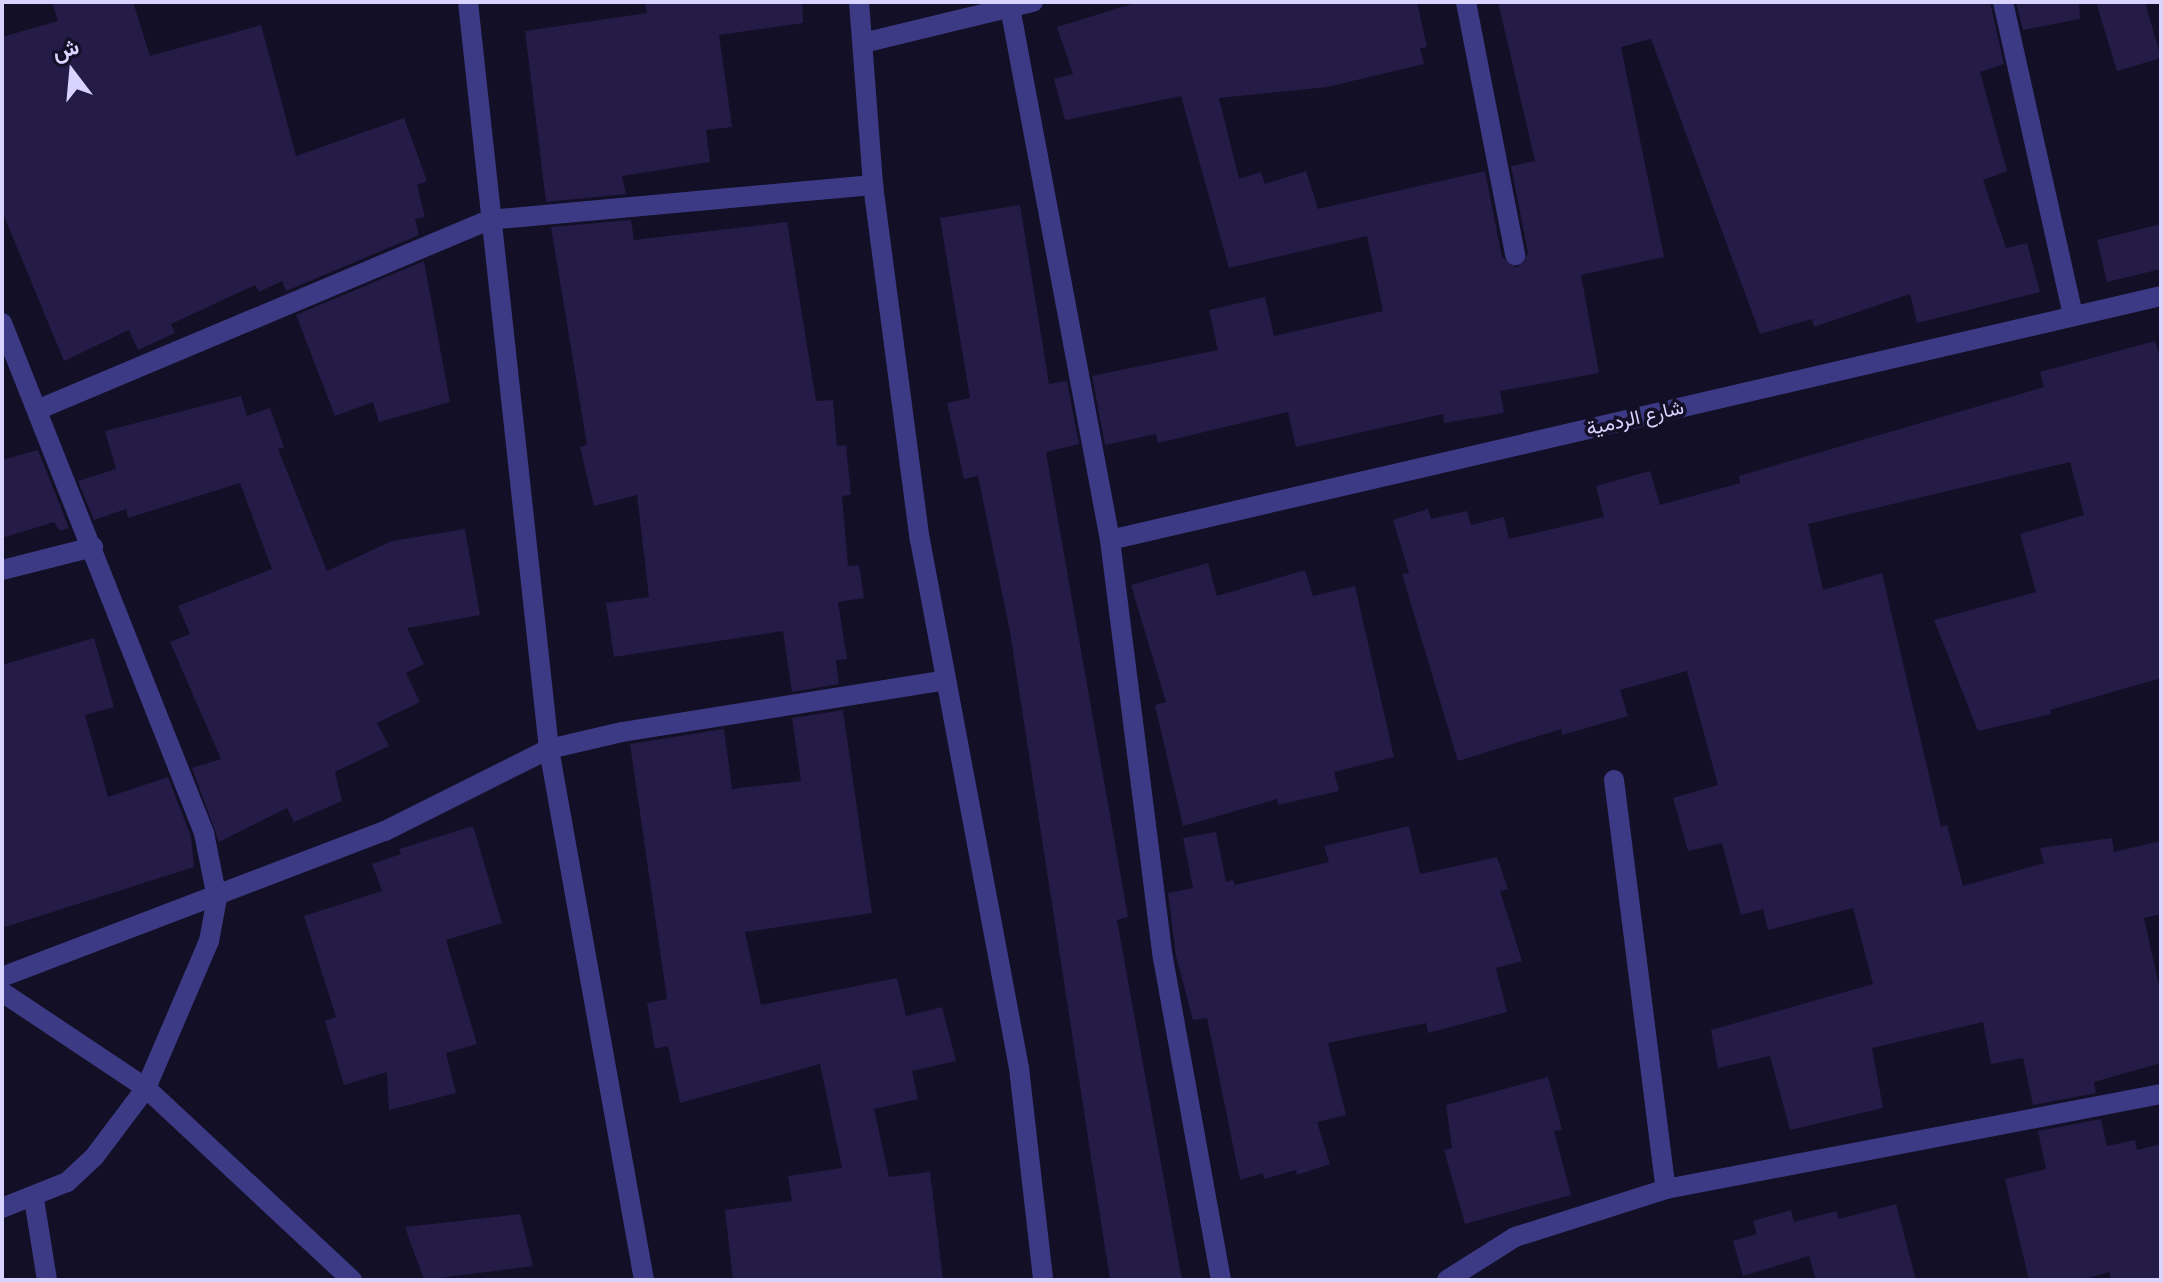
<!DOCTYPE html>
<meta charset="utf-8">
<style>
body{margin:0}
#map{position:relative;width:2163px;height:1282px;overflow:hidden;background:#130f26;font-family:"Public Sans",Vazirmatn,sans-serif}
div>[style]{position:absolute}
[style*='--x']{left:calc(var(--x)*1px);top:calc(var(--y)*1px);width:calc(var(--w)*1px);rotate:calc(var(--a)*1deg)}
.building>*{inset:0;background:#241b47}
.minor>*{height:20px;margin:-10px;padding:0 10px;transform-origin:10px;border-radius:10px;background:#3d3a85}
span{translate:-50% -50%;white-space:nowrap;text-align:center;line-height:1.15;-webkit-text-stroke:7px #130f26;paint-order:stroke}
.street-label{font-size:20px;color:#d9d4ff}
.frame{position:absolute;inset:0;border:4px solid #d9d4ff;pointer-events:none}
.north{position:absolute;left:32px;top:32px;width:80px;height:80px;-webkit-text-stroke:6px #130f26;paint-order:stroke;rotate:344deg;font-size:22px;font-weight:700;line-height:32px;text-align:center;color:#d9d4ff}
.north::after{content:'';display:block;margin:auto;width:28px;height:36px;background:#d9d4ff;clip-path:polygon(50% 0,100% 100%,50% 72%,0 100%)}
</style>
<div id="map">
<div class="building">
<i style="clip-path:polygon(52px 2px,133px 2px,150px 56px,261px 25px,296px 156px,404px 118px,427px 181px,417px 185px,425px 217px,415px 219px,419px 235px,286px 291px,282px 281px,259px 292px,255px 285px,171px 324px,175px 333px,138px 350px,129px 330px,64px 361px,2px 211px,2px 37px,58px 21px)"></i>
<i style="clip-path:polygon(645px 2px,802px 2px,803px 23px,719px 35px,732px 127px,706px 130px,710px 162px,622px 176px,626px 194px,546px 202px,525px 31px,647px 13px)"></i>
<i style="clip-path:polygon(1138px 2px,1417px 2px,1427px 47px,1420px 48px,1424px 64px,1327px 87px,1219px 98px,1239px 179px,1261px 172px,1265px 184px,1306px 171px,1318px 209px,1485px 171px,1502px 257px,1517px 268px,1528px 253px,1511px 166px,1535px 161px,1498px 2px,1990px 2px,2004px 64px,1980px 72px,2007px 171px,1983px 180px,2006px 248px,2027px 243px,2040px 292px,1917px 323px,1910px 294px,1814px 327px,1812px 319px,1760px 334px,1651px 39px,1621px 47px,1664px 257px,1581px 275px,1599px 373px,1500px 391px,1504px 413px,1444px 423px,1443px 414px,1296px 447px,1288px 412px,1158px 443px,1156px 434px,1105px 445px,1092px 376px,1218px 350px,1209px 310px,1265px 297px,1274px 336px,1383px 311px,1367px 236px,1229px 268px,1181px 96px,1065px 120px,1054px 79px,1073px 74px,1057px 27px)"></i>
<i style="clip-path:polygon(2016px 2px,2079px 2px,2080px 19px,2023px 30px)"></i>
<i style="clip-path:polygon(2096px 2px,2145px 2px,2161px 58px,2117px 71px)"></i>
<i style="clip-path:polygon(1020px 205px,1049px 384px,1067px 381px,1079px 444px,1046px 452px,1128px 917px,1117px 920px,1182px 1280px,1110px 1280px,1010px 632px,978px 476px,964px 479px,947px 403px,970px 398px,940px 218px)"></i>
<i style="clip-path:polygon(631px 220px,634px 240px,787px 222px,816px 401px,833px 400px,837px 446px,846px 445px,851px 495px,842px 496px,848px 566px,859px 565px,864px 598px,838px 602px,847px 659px,836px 660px,839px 684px,792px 692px,783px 631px,614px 657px,606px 603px,649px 597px,637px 495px,594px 506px,580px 447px,587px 445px,551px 227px)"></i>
<i style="clip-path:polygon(2161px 224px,2161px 269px,2107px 282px,2097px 240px)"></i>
<i style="clip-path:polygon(424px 261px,450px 402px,379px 422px,373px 402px,335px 416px,296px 315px)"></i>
<i style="clip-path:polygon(2155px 341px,2161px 361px,2161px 678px,2050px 710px,2051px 714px,1978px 731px,1934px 620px,2036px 592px,2020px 534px,2084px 515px,2070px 462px,1808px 524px,1823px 590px,1882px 573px,1941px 827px,1947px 825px,1963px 886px,2044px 863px,2040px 848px,2112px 838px,2114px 852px,2161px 841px,2161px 914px,2144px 918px,2161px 995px,2161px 1063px,2094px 1082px,2096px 1093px,2033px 1105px,2023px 1058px,1991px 1064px,1983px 1022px,1872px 1048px,1883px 1108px,1790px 1130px,1770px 1056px,1718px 1068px,1711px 1030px,1873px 984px,1853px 908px,1768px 930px,1763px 909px,1741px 915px,1722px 843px,1688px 851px,1673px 798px,1718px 785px,1687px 671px,1620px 690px,1628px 716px,1562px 735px,1561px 729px,1458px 761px,1402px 574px,1409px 573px,1393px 520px,1428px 509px,1431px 519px,1467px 511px,1471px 525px,1504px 517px,1509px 539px,1604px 517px,1596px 486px,1650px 471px,1660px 505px,1740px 483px,1739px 476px,2044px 387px,2040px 372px)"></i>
<i style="clip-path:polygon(241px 396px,247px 416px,270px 408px,284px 447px,278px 449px,327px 571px,392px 541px,465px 529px,480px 615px,407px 628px,424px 664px,406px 673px,420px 702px,377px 723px,389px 746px,335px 772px,342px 801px,294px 822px,287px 808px,219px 842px,192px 768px,221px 759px,170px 642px,190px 634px,178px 606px,272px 569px,240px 483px,128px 518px,126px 509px,94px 520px,78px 481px,116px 469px,105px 431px)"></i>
<i style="clip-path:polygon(38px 450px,69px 528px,60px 531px,54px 522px,2px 538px,2px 460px)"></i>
<i style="clip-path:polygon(1208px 563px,1217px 596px,1305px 570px,1313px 596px,1355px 586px,1394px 757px,1334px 772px,1339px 791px,1278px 805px,1277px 799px,1183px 826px,1155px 705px,1166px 702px,1131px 585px)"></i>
<i style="clip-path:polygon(94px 638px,114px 707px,85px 715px,108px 797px,168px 777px,191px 837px,194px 867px,2px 928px,2px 665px)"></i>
<i style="clip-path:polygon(843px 710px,872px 913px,745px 932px,761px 1005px,897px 978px,906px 1016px,942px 1007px,956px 1061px,912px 1071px,918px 1099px,874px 1109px,889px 1177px,930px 1172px,943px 1280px,733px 1280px,725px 1210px,792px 1201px,788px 1176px,842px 1168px,820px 1064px,680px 1103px,668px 1046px,655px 1049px,647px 1003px,667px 999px,630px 744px,724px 729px,732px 789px,801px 781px,792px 718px)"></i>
<i style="clip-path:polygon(473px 826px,502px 923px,446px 940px,477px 1044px,446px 1053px,456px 1093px,389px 1110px,387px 1072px,344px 1085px,325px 1021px,336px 1017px,304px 916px,382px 891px,372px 864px,401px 854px,399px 849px)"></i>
<i style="clip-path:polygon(1409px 826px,1420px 874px,1497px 857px,1508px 889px,1500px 891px,1522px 961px,1496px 968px,1507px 1012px,1428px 1033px,1426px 1023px,1328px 1043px,1346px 1115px,1317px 1122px,1330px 1164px,1297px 1175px,1296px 1170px,1264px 1179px,1263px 1173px,1240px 1180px,1207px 1018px,1193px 1020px,1176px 956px,1168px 893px,1193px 888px,1183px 838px,1216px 832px,1226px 882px,1233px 880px,1235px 885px,1329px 862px,1324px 846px)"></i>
<i style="clip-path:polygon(1548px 1077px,1562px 1130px,1554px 1131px,1571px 1195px,1465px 1224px,1444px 1150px,1452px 1148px,1446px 1105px)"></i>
<i style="clip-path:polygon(2101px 1119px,2107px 1146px,2135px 1140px,2137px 1150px,2161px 1144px,2161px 1280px,2111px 1280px,2109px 1272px,2082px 1280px,2029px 1280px,2005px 1179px,2046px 1169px,2038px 1131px)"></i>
<i style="clip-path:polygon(1896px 1204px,1916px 1280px,1816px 1280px,1809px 1256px,1743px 1276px,1733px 1241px,1757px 1234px,1753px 1221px,1791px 1210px,1794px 1222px,1836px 1211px,1839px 1219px)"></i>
<i style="clip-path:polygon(520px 1214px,533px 1266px,424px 1280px,405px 1227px)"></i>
</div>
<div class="minor">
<i style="--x:468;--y:2;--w:751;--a:83.81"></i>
<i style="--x:549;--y:749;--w:539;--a:79.86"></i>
<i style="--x:859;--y:2;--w:184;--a:85.6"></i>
<i style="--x:873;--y:185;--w:358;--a:82.5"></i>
<i style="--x:920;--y:540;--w:537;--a:79.38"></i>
<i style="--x:1019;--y:1068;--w:213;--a:83.5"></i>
<i style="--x:1009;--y:2;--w:547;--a:79.37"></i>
<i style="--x:1110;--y:540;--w:421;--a:82.8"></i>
<i style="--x:1163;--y:958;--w:327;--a:79.8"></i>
<i style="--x:1466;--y:2;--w:258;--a:79"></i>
<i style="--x:2003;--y:2;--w:321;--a:77.4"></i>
<i style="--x:863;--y:43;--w:175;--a:-13.6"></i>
<i style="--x:2;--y:323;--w:549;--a:68.39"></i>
<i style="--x:204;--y:833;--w:66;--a:78.7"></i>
<i style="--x:217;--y:898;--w:44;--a:100.5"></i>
<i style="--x:209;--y:941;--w:160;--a:113.2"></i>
<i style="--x:146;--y:1088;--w:86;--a:127"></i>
<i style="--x:94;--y:1157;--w:37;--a:137"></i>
<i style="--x:67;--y:1182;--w:70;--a:158.2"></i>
<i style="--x:37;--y:410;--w:489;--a:-22.8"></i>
<i style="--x:488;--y:220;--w:387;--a:-5.2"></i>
<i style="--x:1110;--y:540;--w:1079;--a:-13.07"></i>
<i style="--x:2;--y:570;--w:94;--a:-14.2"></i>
<i style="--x:1614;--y:780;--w:412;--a:82.8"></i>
<i style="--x:2;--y:977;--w:410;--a:-20.9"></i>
<i style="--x:385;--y:831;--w:183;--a:-26.6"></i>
<i style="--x:549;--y:749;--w:75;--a:-13.1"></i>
<i style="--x:622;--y:732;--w:328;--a:-9.1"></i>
<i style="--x:2;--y:992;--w:173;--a:33.7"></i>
<i style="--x:146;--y:1088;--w:282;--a:43"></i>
<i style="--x:34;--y:1199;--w:82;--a:80.9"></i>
<i style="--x:1447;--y:1280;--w:80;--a:-32.3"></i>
<i style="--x:1515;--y:1237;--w:158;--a:-17.6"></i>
<i style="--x:1666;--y:1189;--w:504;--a:-10.86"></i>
</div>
<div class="street-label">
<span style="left:1635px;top:418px;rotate:-13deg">شارع الردمية</span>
</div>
<div class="frame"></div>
<div class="north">ش</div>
</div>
